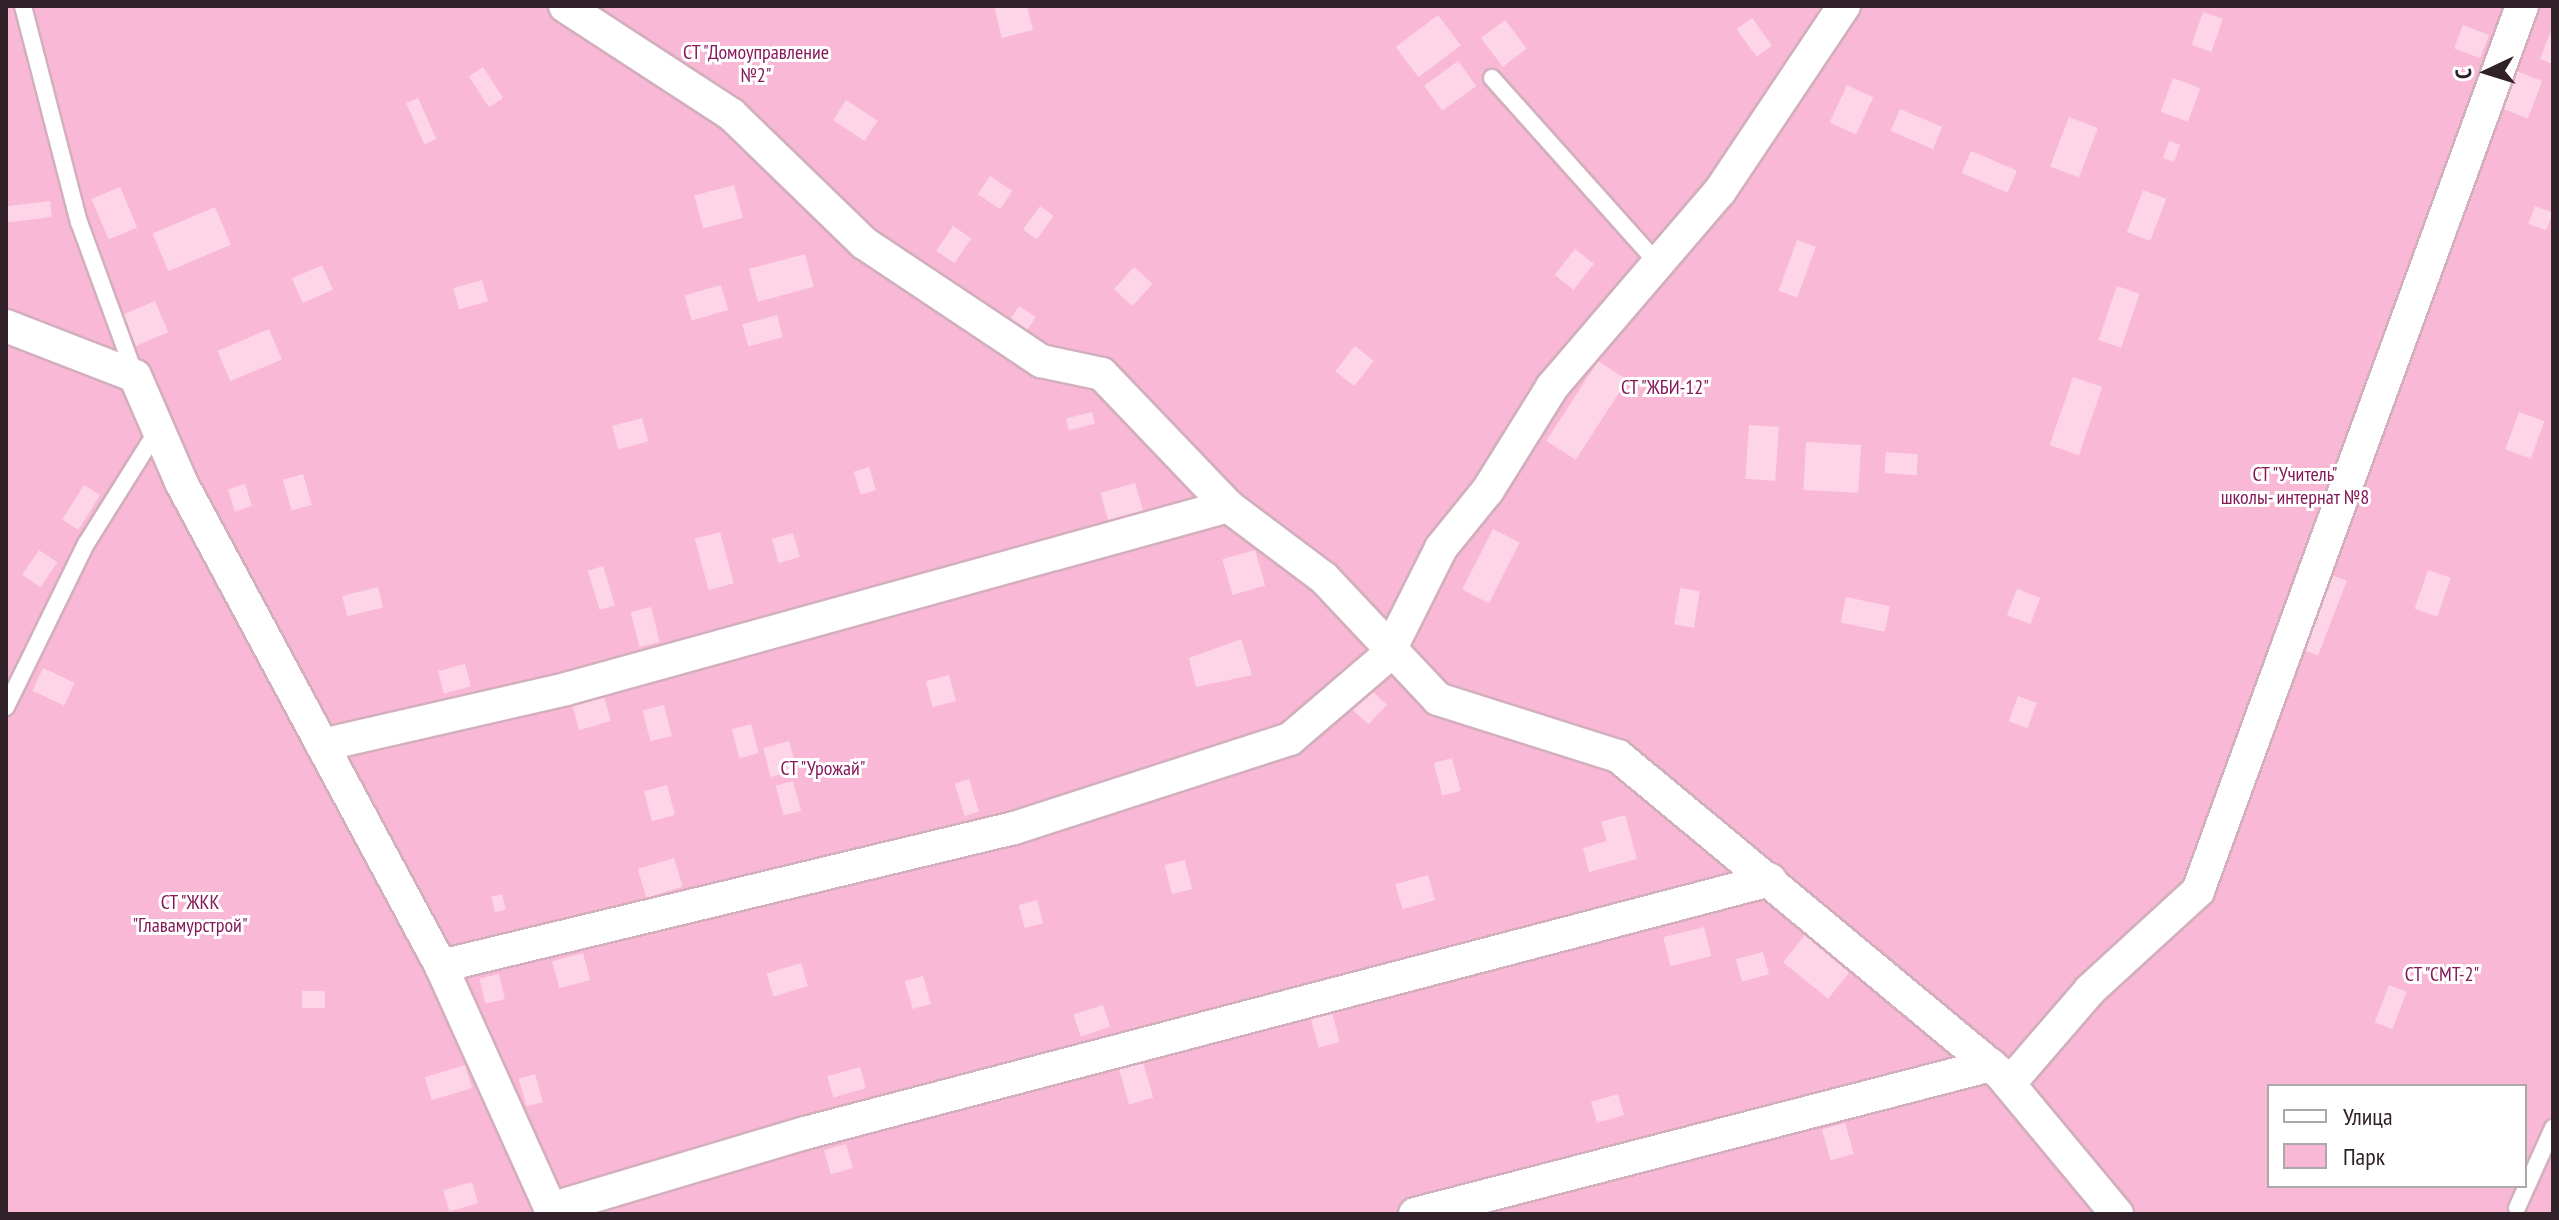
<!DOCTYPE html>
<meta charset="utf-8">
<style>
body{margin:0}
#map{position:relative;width:2559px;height:1220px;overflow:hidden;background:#fafafa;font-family:"PT Sans Narrow",sans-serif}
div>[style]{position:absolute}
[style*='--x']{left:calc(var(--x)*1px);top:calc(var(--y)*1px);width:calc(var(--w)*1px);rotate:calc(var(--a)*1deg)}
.green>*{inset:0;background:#f9b8d6}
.building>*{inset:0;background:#fdd5e6;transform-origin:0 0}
.roads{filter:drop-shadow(2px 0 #d3afbe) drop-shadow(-2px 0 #d3afbe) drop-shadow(0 2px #d3afbe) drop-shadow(0 -2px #d3afbe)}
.lane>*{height:16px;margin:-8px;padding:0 8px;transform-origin:8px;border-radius:8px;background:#fff}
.street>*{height:32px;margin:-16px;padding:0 16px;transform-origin:16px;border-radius:16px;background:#fff}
span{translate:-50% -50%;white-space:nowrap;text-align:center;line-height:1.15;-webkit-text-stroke:6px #fff;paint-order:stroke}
.park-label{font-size:20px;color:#861959}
.frame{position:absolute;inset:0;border:8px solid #302228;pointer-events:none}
.legend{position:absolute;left:2267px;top:1084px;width:260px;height:104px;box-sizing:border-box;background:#fff;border:2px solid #aca7a9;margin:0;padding:10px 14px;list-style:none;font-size:24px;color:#302228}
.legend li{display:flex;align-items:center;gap:16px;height:40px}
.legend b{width:40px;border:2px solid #aca7a9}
.north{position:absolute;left:2447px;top:32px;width:80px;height:80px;-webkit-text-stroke:6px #fff;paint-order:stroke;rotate:266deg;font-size:22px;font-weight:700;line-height:32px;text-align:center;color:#302228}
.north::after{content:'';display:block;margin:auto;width:28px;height:36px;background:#302228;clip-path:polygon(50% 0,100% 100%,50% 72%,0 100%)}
</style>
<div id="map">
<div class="green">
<i style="clip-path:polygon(evenodd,6px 6px,2553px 6px,2553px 1214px,6px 1214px,6px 6px,2269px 1086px,2525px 1086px,2525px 1186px,2269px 1186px,2269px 1086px)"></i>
</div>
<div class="building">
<i style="clip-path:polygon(994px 6px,1027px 6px,1033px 30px,1002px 38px)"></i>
<i style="left:2203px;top:12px;width:21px;height:35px;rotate:19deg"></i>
<i style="left:1438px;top:15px;width:38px;height:53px;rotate:53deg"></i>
<i style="left:1752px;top:18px;width:34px;height:19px;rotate:54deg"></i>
<i style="left:1505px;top:20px;width:36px;height:30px;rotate:53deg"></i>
<i style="left:2463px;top:25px;width:28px;height:25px;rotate:21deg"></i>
<i style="clip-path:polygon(2553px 25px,2553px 64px,2540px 59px)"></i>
<i style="left:1458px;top:61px;width:31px;height:42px;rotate:54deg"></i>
<i style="left:483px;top:67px;width:37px;height:17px;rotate:57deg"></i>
<i style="left:2516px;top:71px;width:28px;height:40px;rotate:21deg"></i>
<i style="left:2173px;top:78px;width:29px;height:36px;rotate:20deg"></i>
<i style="left:1847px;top:85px;width:29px;height:41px;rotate:25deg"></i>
<i style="left:418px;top:98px;width:45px;height:13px;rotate:66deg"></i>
<i style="left:846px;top:100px;width:38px;height:24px;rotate:33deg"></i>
<i style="left:1900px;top:109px;width:46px;height:24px;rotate:23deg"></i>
<i style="left:2069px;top:117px;width:31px;height:53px;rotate:21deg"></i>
<i style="left:2169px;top:141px;width:12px;height:18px;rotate:20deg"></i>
<i style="left:1971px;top:151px;width:50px;height:24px;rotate:23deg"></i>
<i style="left:990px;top:176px;width:27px;height:22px;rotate:34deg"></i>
<i style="left:734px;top:185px;width:34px;height:41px;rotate:75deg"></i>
<i style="left:120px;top:187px;width:44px;height:31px;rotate:67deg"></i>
<i style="left:2143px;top:190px;width:25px;height:45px;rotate:21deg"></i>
<i style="left:50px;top:201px;width:16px;height:44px;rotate:83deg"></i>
<i style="left:1040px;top:206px;width:17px;height:29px;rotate:36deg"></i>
<i style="left:2535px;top:206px;width:19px;height:19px;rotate:21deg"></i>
<i style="left:215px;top:207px;width:41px;height:68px;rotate:67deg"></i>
<i style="left:953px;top:226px;width:22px;height:30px;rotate:34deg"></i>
<i style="left:1797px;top:240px;width:20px;height:54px;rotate:20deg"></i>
<i style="left:1575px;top:249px;width:24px;height:33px;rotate:38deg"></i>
<i style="left:805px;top:254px;width:34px;height:58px;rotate:75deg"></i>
<i style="left:322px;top:265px;width:27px;height:33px;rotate:66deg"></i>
<i style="left:1134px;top:267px;width:25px;height:30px;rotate:42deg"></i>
<i style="left:482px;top:280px;width:22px;height:30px;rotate:74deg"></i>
<i style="left:721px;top:285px;width:26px;height:38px;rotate:74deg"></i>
<i style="left:2117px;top:286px;width:24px;height:57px;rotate:19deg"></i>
<i style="left:155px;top:301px;width:34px;height:35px;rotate:67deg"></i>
<i style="left:1019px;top:306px;width:20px;height:22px;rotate:33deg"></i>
<i style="left:777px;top:315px;width:23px;height:36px;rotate:75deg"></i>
<i style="left:269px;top:329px;width:33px;height:56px;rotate:67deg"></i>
<i style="left:1355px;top:346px;width:24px;height:32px;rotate:38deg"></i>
<i style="left:1598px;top:361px;width:35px;height:95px;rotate:33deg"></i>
<i style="left:2073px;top:377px;width:31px;height:72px;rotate:19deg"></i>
<i style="left:1092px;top:412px;width:12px;height:27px;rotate:76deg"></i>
<i style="left:2519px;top:412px;width:27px;height:40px;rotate:20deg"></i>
<i style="left:642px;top:418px;width:24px;height:31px;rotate:75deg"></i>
<i style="left:1749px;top:425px;width:30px;height:54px;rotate:4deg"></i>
<i style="left:1806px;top:442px;width:55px;height:48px;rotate:3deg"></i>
<i style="left:1886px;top:452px;width:32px;height:21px;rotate:4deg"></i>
<i style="left:869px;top:467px;width:24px;height:16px;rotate:73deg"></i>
<i style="left:303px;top:474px;width:32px;height:21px;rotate:74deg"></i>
<i style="left:1135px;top:483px;width:36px;height:36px;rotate:74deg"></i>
<i style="left:245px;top:484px;width:23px;height:18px;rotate:72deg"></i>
<i style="left:84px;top:485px;width:19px;height:41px;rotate:32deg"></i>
<i style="left:1493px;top:529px;width:30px;height:68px;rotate:27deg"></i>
<i style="left:720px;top:532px;width:53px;height:26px;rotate:75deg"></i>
<i style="left:793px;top:533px;width:25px;height:22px;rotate:74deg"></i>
<i style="left:39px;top:550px;width:22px;height:30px;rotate:34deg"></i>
<i style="left:1255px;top:550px;width:37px;height:34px;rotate:74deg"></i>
<i style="left:603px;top:566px;width:41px;height:16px;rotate:73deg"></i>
<i style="left:2428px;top:570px;width:24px;height:41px;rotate:19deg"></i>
<i style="left:2329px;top:574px;width:19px;height:80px;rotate:21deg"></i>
<i style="left:378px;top:587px;width:21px;height:37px;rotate:76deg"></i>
<i style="left:1680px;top:588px;width:20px;height:37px;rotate:9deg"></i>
<i style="left:2017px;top:589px;width:25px;height:28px;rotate:21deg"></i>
<i style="left:1846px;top:597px;width:45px;height:26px;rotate:12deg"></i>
<i style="left:651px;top:607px;width:36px;height:21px;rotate:76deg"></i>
<i style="clip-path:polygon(1241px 639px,1252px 675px,1196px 687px,1189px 658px)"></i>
<i style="left:465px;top:664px;width:23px;height:28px;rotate:75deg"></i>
<i style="left:43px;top:668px;width:35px;height:25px;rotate:25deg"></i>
<i style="left:949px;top:675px;width:27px;height:24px;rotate:75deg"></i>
<i style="left:1370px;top:689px;width:23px;height:27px;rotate:43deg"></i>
<i style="left:2018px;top:696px;width:20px;height:27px;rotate:20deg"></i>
<i style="left:604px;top:697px;width:25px;height:33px;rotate:74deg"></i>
<i style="left:664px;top:705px;width:32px;height:22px;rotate:76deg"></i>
<i style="left:751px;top:724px;width:30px;height:20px;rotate:75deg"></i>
<i style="left:789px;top:741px;width:30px;height:27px;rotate:75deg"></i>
<i style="left:1452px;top:758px;width:34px;height:19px;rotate:75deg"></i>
<i style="left:969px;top:779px;width:34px;height:15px;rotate:73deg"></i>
<i style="left:793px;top:781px;width:31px;height:18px;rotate:75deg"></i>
<i style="left:667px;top:785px;width:31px;height:24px;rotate:75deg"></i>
<i style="clip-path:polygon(1625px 815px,1637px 859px,1589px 872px,1583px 848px,1607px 841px,1601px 822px)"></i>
<i style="left:674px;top:858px;width:30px;height:38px;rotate:73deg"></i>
<i style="left:1185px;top:860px;width:30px;height:21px;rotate:76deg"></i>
<i style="left:1428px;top:875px;width:26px;height:34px;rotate:74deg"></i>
<i style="left:502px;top:894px;width:16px;height:11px;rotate:76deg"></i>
<i style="left:1037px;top:900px;width:24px;height:19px;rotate:75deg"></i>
<i style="left:1704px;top:927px;width:30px;height:42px;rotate:76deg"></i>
<i style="left:1805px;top:935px;width:58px;height:35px;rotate:39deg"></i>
<i style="left:1763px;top:952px;width:23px;height:28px;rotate:75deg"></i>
<i style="left:583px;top:953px;width:28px;height:32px;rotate:75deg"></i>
<i style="left:801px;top:963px;width:24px;height:36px;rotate:73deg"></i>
<i style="left:499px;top:974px;width:26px;height:20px;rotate:77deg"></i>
<i style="left:923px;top:976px;width:29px;height:19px;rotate:74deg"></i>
<i style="left:2389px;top:985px;width:19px;height:40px;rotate:21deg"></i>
<i style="left:302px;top:991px;width:23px;height:17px"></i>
<i style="left:1103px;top:1005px;width:23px;height:31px;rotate:72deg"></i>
<i style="left:1331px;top:1009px;width:34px;height:22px;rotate:75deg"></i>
<i style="left:1143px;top:1062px;width:37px;height:25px;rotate:74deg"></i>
<i style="left:465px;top:1065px;width:24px;height:42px;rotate:73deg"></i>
<i style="left:860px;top:1067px;width:22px;height:34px;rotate:74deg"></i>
<i style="left:535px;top:1074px;width:29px;height:17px;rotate:74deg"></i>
<i style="left:1618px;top:1094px;width:22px;height:28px;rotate:74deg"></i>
<i style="left:1845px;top:1123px;width:32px;height:24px;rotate:74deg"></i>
<i style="left:846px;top:1144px;width:25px;height:23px;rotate:74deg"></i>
<i style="left:472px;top:1182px;width:22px;height:30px;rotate:74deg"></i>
</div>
<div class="roads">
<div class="lane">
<i style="--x:23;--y:6;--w:223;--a:75.5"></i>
<i style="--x:79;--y:222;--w:163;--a:69.9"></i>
<i style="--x:1492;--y:78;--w:252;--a:48.2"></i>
<i style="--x:6;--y:707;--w:182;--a:-63.9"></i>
<i style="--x:86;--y:544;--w:136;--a:-57.9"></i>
<i style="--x:2517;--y:1208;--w:88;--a:-65.8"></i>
</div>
<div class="street">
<i style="--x:565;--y:6;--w:199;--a:33.1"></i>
<i style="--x:732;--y:115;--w:184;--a:44.1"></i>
<i style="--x:864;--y:243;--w:213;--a:33.7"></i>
<i style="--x:1041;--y:361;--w:62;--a:12"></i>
<i style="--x:1102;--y:374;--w:182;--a:46.3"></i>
<i style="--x:6;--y:326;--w:138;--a:21.2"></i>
<i style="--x:135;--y:376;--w:116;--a:66.5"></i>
<i style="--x:181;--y:482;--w:549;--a:61.76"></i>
<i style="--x:441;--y:966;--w:272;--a:65.7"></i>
<i style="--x:322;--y:745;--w:250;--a:-12.9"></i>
<i style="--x:566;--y:689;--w:687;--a:-15.45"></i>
<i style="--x:1228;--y:506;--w:120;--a:36.9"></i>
<i style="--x:1324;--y:578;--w:166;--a:46.7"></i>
<i style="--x:1438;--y:699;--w:189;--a:17.6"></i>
<i style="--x:1618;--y:756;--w:495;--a:39.7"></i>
<i style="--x:1999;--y:1072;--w:185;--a:50.3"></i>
<i style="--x:441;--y:966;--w:589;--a:-13.54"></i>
<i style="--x:1014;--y:828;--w:290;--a:-17.9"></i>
<i style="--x:1290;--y:739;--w:128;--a:-40.6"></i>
<i style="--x:1387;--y:656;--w:121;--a:-63.4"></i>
<i style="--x:1441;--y:548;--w:75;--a:-51"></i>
<i style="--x:1488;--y:490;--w:121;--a:-58.1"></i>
<i style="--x:1552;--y:387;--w:258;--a:-49.4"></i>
<i style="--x:1720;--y:191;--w:223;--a:-56.2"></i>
<i style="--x:2009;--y:1084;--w:124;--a:-49.2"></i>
<i style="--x:2090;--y:990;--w:147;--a:-42.5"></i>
<i style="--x:2198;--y:891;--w:942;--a:-69.89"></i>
<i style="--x:550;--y:1209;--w:266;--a:-16.6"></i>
<i style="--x:805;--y:1133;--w:998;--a:-14.69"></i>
<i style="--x:1415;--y:1214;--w:595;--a:-14.5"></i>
</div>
</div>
<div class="park-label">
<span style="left:756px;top:64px">СТ "Домоуправление<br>№2"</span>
<span style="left:1665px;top:387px">СТ "ЖБИ-12"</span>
<span style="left:2295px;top:486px">СТ "Учитель"<br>школы- интернат №8</span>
<span style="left:823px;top:768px">СТ "Урожай"</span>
<span style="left:190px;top:914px">СТ "ЖКК<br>"Главамурстрой"</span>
<span style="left:2442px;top:974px">СТ "СМТ-2"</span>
</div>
<div class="frame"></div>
<ul class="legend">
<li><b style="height:10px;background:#fff"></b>Улица</li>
<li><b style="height:22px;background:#f9b8d6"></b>Парк</li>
</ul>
<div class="north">С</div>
</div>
